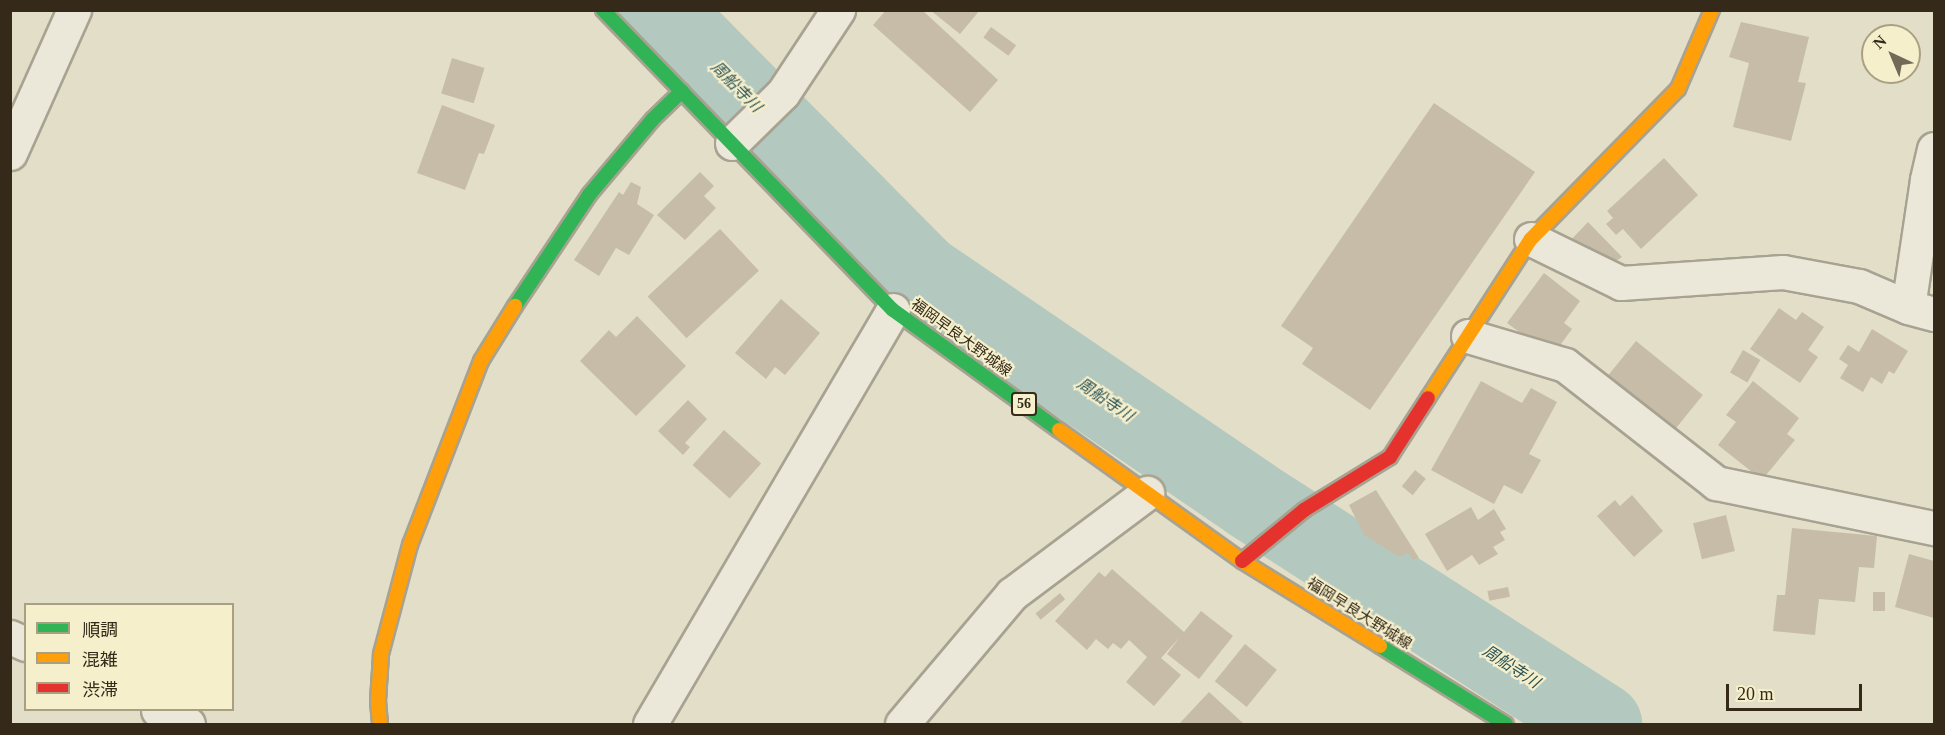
<!DOCTYPE html>
<meta charset="utf-8">
<style>
body{margin:0}
#map{position:relative;width:1945px;height:735px;overflow:hidden;background:#e3dec7;font-family:"Times New Roman","Noto Sans JP",serif}
div>[style]{position:absolute}
[style*='--x']{left:calc(var(--x)*1px);top:calc(var(--y)*1px);width:calc(var(--w)*1px);rotate:calc(var(--a)*1deg)}
.river>*{height:82px;margin:-41px;padding:0 41px;transform-origin:41px;border-radius:41px;background:#b3c8be}
.building>*{inset:0;background:#c7bca8;transform-origin:0 0}
.roads{filter:drop-shadow(2px 0 #a7a291) drop-shadow(-2px 0 #a7a291) drop-shadow(0 2px #a7a291) drop-shadow(0 -2px #a7a291)}
.street>*{height:33px;margin:-16.5px;padding:0 16.5px;transform-origin:16.5px;border-radius:16.5px;background:#ebe7d9}
.fast>*{height:14px;margin:-7px;padding:0 7px;transform-origin:7px;border-radius:7px;background:#30b455}
.slow>*{height:14px;margin:-7px;padding:0 7px;transform-origin:7px;border-radius:7px;background:#ff9f0a}
.jam>*{height:14px;margin:-7px;padding:0 7px;transform-origin:7px;border-radius:7px;background:#e5322d}
span{translate:-50% -50%;white-space:nowrap;text-align:center;line-height:1.15;-webkit-text-stroke:4.5px #f6efcb;paint-order:stroke}
.shield-label span{padding:2px 4px;background:#f6efcb;border:2px solid;border-radius:4px;-webkit-text-stroke-width:0}
.shield-label{font-size:14px;color:#352a1a;font-weight:700}
.street-label{font-size:15px;color:#352a1a}
.water-label{font-size:16px;color:#295255;font-style:italic}
.frame{position:absolute;inset:0;border:12px solid #352a1a;pointer-events:none}
.legend{position:absolute;left:24px;top:603px;width:210px;height:108px;box-sizing:border-box;background:#f6efcb;border:2px solid #a9a084;margin:0;padding:8px 10px;list-style:none;font-size:18px;color:#352a1a}
.legend li{display:flex;align-items:center;gap:12px;height:30px}
.legend b{width:30px;border:2px solid #a9a084}
.north{position:absolute;left:1861px;top:24px;width:60px;height:60px;box-sizing:border-box;background:#f6efcb;border:2px solid #a9a084;border-radius:50%;rotate:316deg;font-size:16px;font-weight:700;line-height:24px;text-align:center;color:#352a1a}
.north::after{content:'';display:block;margin:auto;width:21px;height:27px;background:#726957;clip-path:polygon(50% 0,100% 100%,50% 72%,0 100%)}
.scale{position:absolute;left:1726px;top:684px;width:136px;height:27px;box-sizing:border-box;border:3px solid #352a1a;border-top:0;padding-left:8px;font-size:18px;line-height:21px;white-space:nowrap;color:#352a1a;-webkit-text-stroke:4px #f6efcb;paint-order:stroke}
</style>
<div id="map">
<div class="river">
<i style="--x:660;--y:10;--w:371;--a:45.3"></i>
<i style="--x:921;--y:274;--w:401;--a:34.3"></i>
<i style="--x:1252;--y:500;--w:415;--a:32.7"></i>
</div>
<div class="building">
<i style="clip-path:polygon(886px 10px,922px 10px,998px 80px,970px 112px,873px 25px)"></i>
<i style="clip-path:polygon(930px 10px,980px 10px,960px 34px)"></i>
<i style="clip-path:polygon(1741px 22px,1809px 37px,1798px 82px,1806px 83px,1791px 141px,1733px 127px,1749px 63px,1729px 57px)"></i>
<i style="left:991px;top:27px;width:31px;height:13px;rotate:36deg"></i>
<i style="left:452px;top:58px;width:34px;height:37px;rotate:17deg"></i>
<i style="clip-path:polygon(1434px 103px,1535px 172px,1370px 410px,1302px 364px,1313px 348px,1281px 326px)"></i>
<i style="clip-path:polygon(442px 105px,495px 125px,484px 154px,479px 153px,465px 190px,417px 173px)"></i>
<i style="clip-path:polygon(1664px 158px,1698px 195px,1641px 249px,1623px 229px,1616px 235px,1606px 224px,1613px 218px,1607px 211px)"></i>
<i style="clip-path:polygon(700px 172px,714px 186px,704px 196px,716px 208px,685px 240px,657px 215px)"></i>
<i style="clip-path:polygon(631px 182px,641px 187px,637px 204px,654px 215px,629px 255px,616px 248px,599px 276px,574px 260px,619px 192px,623px 195px)"></i>
<i style="clip-path:polygon(1588px 222px,1622px 257px,1607px 267px,1568px 243px)"></i>
<i style="left:720px;top:229px;width:57px;height:99px;rotate:47deg"></i>
<i style="clip-path:polygon(1544px 273px,1580px 301px,1564px 323px,1572px 329px,1558px 348px,1545px 351px,1507px 323px)"></i>
<i style="clip-path:polygon(781px 299px,820px 333px,785px 375px,775px 367px,766px 379px,735px 353px)"></i>
<i style="clip-path:polygon(1779px 308px,1796px 320px,1802px 312px,1824px 327px,1808px 350px,1818px 357px,1800px 383px,1750px 349px)"></i>
<i style="clip-path:polygon(637px 316px,686px 366px,636px 416px,580px 361px,609px 330px,616px 337px)"></i>
<i style="clip-path:polygon(1872px 329px,1908px 351px,1894px 374px,1889px 371px,1882px 384px,1871px 377px,1863px 392px,1840px 378px,1848px 365px,1839px 359px,1848px 345px,1859px 352px)"></i>
<i style="left:1636px;top:341px;width:86px;height:45px;rotate:39deg"></i>
<i style="left:1743px;top:350px;width:20px;height:26px;rotate:30deg"></i>
<i style="clip-path:polygon(1481px 381px,1522px 403px,1531px 388px,1557px 402px,1529px 454px,1541px 460px,1522px 494px,1504px 485px,1494px 504px,1431px 470px)"></i>
<i style="clip-path:polygon(1753px 381px,1799px 418px,1787px 434px,1795px 440px,1762px 480px,1718px 445px,1736px 422px,1726px 415px)"></i>
<i style="clip-path:polygon(688px 400px,707px 419px,685px 443px,690px 447px,683px 455px,658px 431px)"></i>
<i style="left:724px;top:430px;width:50px;height:47px;rotate:42deg"></i>
<i style="left:1415px;top:470px;width:14px;height:21px;rotate:39deg"></i>
<i style="clip-path:polygon(1376px 490px,1419px 558px,1413px 560px,1408px 553px,1400px 557px,1364px 535px,1349px 505px)"></i>
<i style="clip-path:polygon(1632px 495px,1663px 531px,1634px 557px,1597px 516px,1615px 500px,1620px 506px)"></i>
<i style="clip-path:polygon(1471px 507px,1478px 520px,1494px 509px,1506px 529px,1500px 532px,1505px 540px,1493px 547px,1498px 554px,1479px 565px,1472px 555px,1447px 571px,1425px 534px)"></i>
<i style="left:1726px;top:515px;width:37px;height:34px;rotate:76deg"></i>
<i style="clip-path:polygon(1792px 528px,1877px 536px,1874px 568px,1859px 567px,1855px 602px,1819px 599px,1815px 635px,1773px 631px,1777px 595px,1785px 595px)"></i>
<i style="clip-path:polygon(1909px 554px,1934px 561px,1934px 618px,1895px 607px)"></i>
<i style="clip-path:polygon(1112px 569px,1184px 632px,1201px 611px,1233px 636px,1199px 679px,1167px 654px,1180px 637px,1161px 658px,1181px 675px,1154px 706px,1126px 682px,1147px 657px,1129px 640px,1121px 649px,1113px 643px,1108px 649px,1096px 639px,1087px 650px,1055px 621px,1099px 572px,1105px 577px)"></i>
<i style="left:1508px;top:587px;width:10px;height:21px;rotate:79deg"></i>
<i style="left:1873px;top:592px;width:12px;height:19px"></i>
<i style="left:1060px;top:593px;width:8px;height:32px;rotate:50deg"></i>
<i style="left:1245px;top:644px;width:41px;height:48px;rotate:39deg"></i>
<i style="clip-path:polygon(1209px 692px,1244px 724px,1179px 724px)"></i>
</div>
<div class="roads">
<div class="street">
<i style="--x:732;--y:143;--w:71;--a:-44.4"></i>
<i style="--x:783;--y:93;--w:100;--a:-56.5"></i>
<i style="--x:1934;--y:149;--w:32;--a:103"></i>
<i style="--x:1927;--y:180;--w:128;--a:98.5"></i>
<i style="--x:1908;--y:307;--w:27;--a:15"></i>
<i style="--x:10;--y:153;--w:157;--a:-65.9"></i>
<i style="--x:1531;--y:239;--w:100;--a:26.1"></i>
<i style="--x:1621;--y:283;--w:162;--a:-3.9"></i>
<i style="--x:1783;--y:272;--w:77;--a:10.4"></i>
<i style="--x:1859;--y:286;--w:53;--a:23.2"></i>
<i style="--x:1468;--y:336;--w:101;--a:16.6"></i>
<i style="--x:1565;--y:365;--w:192;--a:38"></i>
<i style="--x:1716;--y:483;--w:223;--a:11.7"></i>
<i style="--x:10;--y:637;--w:17;--a:24"></i>
<i style="--x:158;--y:710;--w:33;--a:25"></i>
<i style="--x:650;--y:724;--w:480;--a:-59.6"></i>
<i style="--x:902;--y:724;--w:170;--a:-49.8"></i>
<i style="--x:1012;--y:594;--w:169;--a:-36.8"></i>
</div>
<div class="fast">
<i style="--x:603;--y:10;--w:417;--a:46"></i>
<i style="--x:893;--y:310;--w:205;--a:35.9"></i>
<i style="--x:515;--y:306;--w:133;--a:-56.3"></i>
<i style="--x:589;--y:195;--w:99;--a:-49.9"></i>
<i style="--x:653;--y:119;--w:40;--a:-44"></i>
<i style="--x:1380;--y:646;--w:148;--a:31.8"></i>
</div>
<div class="slow">
<i style="--x:1428;--y:398;--w:189;--a:-57.1"></i>
<i style="--x:1531;--y:239;--w:210;--a:-45.6"></i>
<i style="--x:1678;--y:89;--w:86;--a:-66.7"></i>
<i style="--x:1059;--y:430;--w:225;--a:35.6"></i>
<i style="--x:1242;--y:561;--w:162;--a:31.6"></i>
<i style="--x:380;--y:724;--w:23;--a:-95"></i>
<i style="--x:378;--y:701;--w:47;--a:-86.3"></i>
<i style="--x:381;--y:654;--w:113;--a:-75.1"></i>
<i style="--x:410;--y:545;--w:197;--a:-68.9"></i>
<i style="--x:481;--y:361;--w:65;--a:-58.3"></i>
</div>
<div class="jam">
<i style="--x:1242;--y:561;--w:80;--a:-39.4"></i>
<i style="--x:1304;--y:510;--w:101;--a:-31.6"></i>
<i style="--x:1390;--y:457;--w:70;--a:-57.2"></i>
</div>
</div>
<div class="shield-label">
<span style="left:1024px;top:404px">56</span>
</div>
<div class="street-label">
<span style="left:961px;top:338px;rotate:36deg">福岡早良大野城線</span>
<span style="left:1359px;top:614px;rotate:32deg">福岡早良大野城線</span>
</div>
<div class="water-label">
<span style="left:736px;top:87px;rotate:45deg">周船寺川</span>
<span style="left:1105px;top:400px;rotate:34deg">周船寺川</span>
<span style="left:1511px;top:667px;rotate:33deg">周船寺川</span>
</div>
<div class="frame"></div>
<ul class="legend">
<li><b style="height:8px;background:#30b455"></b>順調</li>
<li><b style="height:8px;background:#ff9f0a"></b>混雑</li>
<li><b style="height:8px;background:#e5322d"></b>渋滞</li>
</ul>
<div class="north">N</div>
<div class="scale">20 m</div>
</div>
